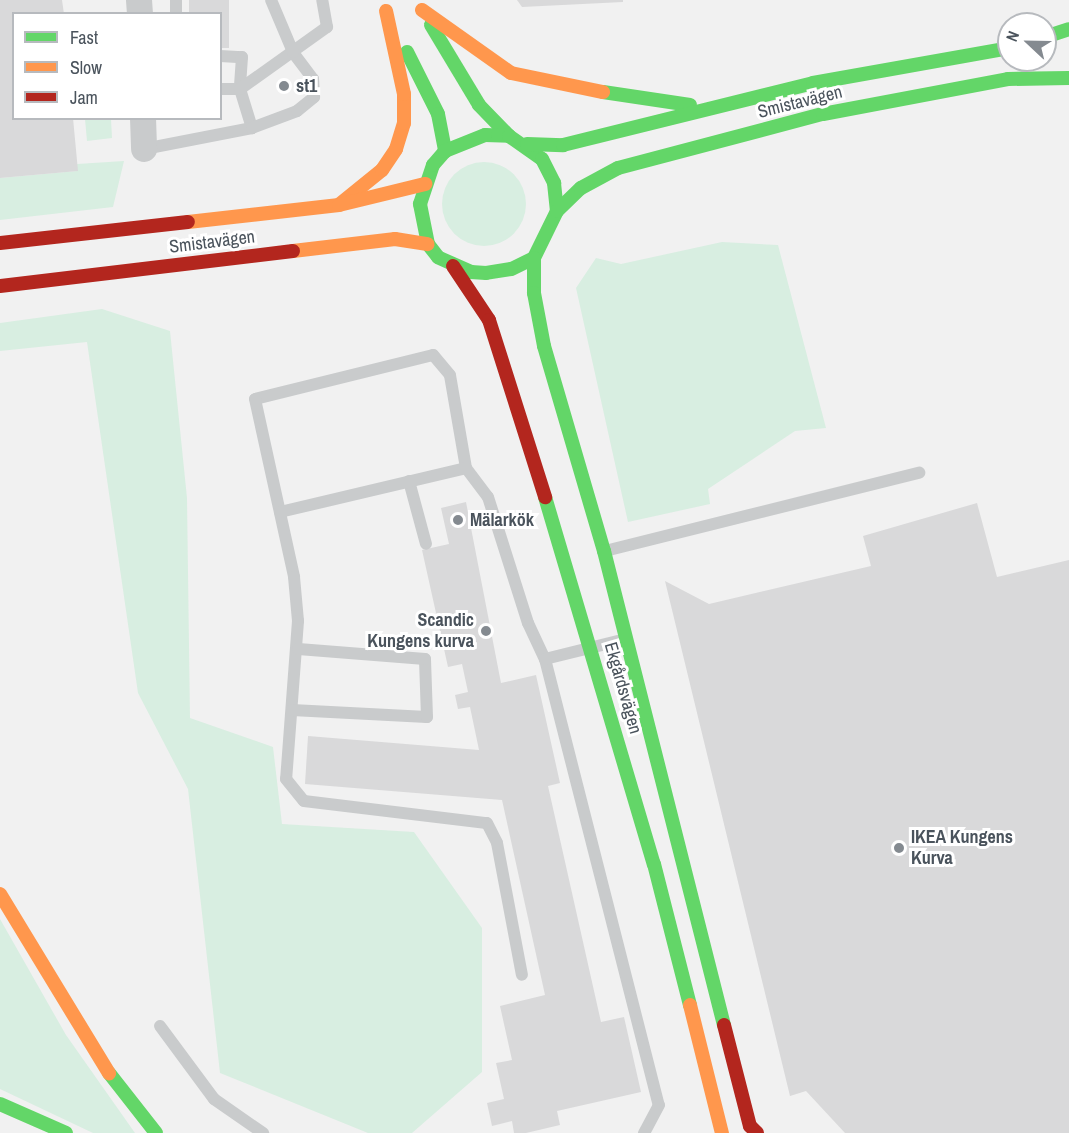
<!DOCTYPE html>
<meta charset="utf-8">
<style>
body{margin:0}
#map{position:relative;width:1069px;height:1133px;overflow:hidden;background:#f1f1f1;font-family:"Archivo Narrow",sans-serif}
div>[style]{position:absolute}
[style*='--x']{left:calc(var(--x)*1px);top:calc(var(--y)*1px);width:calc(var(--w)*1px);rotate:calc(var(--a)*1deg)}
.green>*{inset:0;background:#d8eee1}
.round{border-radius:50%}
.building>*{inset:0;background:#d9d9da}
.lane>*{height:12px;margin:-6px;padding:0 6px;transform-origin:6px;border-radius:6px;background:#c9cbcc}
.street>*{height:26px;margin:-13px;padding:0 13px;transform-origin:13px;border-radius:13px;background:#c9cbcc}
.fast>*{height:14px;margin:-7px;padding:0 7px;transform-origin:7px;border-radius:7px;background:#63d668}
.slow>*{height:14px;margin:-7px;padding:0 7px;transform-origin:7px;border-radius:7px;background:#ff974d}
.jam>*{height:14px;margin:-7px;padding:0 7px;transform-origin:7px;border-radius:7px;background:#b3261e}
.dots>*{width:16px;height:16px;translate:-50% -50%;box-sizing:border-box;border:3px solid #fff;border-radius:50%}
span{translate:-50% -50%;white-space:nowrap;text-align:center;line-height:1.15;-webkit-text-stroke:6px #fff;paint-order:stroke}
.poi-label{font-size:18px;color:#4a535c;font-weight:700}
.left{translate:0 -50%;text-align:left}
.right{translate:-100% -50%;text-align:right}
.street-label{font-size:18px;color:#4a535c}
.legend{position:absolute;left:12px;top:12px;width:210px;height:108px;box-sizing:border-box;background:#fff;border:2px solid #b7babe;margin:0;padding:8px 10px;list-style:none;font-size:18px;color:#4a535c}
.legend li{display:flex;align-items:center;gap:12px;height:30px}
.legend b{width:30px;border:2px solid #b7babe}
.north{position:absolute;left:997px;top:12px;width:60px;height:60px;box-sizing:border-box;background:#fff;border:2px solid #b7babe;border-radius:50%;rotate:292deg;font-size:16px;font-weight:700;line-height:24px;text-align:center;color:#4a535c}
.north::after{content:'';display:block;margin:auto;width:21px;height:27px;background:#848a90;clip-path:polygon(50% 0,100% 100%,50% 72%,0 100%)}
</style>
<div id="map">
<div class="green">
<i style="clip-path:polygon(85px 119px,111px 119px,112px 138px,87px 141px)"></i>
<i style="clip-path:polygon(124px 161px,113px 207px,0 220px,0 178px,77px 171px,77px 164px)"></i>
<i class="round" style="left:442px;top:162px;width:84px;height:84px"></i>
<i style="clip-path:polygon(722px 242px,778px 245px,826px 428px,795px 431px,708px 489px,710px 504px,628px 522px,576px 288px,596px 258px,621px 264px)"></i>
<i style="clip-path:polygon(102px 309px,170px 331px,187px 498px,190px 718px,273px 747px,282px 824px,414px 832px,482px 928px,482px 1072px,412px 1133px,368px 1133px,220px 1073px,188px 789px,138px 693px,87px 342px,0 351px,0 323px)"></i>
<i style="clip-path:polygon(0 919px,66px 1035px,135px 1133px,93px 1133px,0 1089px)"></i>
</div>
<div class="building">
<i style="clip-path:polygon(0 0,62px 0,64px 14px,14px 14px,14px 118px,73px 118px,78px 171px,0 178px)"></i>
<i style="clip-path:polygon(189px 0,229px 0,229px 48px,220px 48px,220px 14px,189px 14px)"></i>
<i style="clip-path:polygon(517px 0,623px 0,623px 2px,522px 7px)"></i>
<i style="clip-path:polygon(466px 502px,501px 683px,536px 675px,560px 783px,548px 786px,601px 1022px,624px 1017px,641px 1092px,557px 1111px,560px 1125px,526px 1133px,514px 1133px,512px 1121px,492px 1126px,487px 1103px,504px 1099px,496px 1063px,512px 1060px,500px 1006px,545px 995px,502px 800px,305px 784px,308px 736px,479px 750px,470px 707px,458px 709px,455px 695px,468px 692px,462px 664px,448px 667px,422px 550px,449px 544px,441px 508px)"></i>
<i style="clip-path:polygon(977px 503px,997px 577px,1069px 560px,1069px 1133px,845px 1133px,806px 1091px,790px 1096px,665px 581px,709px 604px,871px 566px,863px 536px)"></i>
</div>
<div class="lane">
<i style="--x:176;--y:0;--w:14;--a:90"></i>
<i style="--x:220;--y:56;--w:22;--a:3"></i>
<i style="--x:242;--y:57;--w:32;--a:94"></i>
<i style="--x:240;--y:89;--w:41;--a:72.9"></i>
<i style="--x:220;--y:89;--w:20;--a:0"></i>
<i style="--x:240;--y:89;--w:107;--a:-35.5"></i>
<i style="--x:327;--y:27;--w:27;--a:-100"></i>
<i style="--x:144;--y:149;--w:110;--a:-11"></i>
<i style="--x:252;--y:128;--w:48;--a:-20.7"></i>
<i style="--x:297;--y:111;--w:22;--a:-39"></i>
<i style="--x:314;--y:97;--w:18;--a:-93"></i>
<i style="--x:313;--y:79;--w:34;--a:-127"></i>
<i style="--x:293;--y:52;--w:56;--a:-112.9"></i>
<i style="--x:466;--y:468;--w:94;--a:-99.8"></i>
<i style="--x:450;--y:375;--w:26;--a:-130"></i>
<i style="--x:433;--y:355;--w:183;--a:166.1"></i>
<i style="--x:255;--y:399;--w:182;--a:77.6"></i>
<i style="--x:294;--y:577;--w:44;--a:84.8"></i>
<i style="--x:298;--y:621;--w:158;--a:94.3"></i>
<i style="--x:286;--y:779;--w:28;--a:51"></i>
<i style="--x:304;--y:801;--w:184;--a:6.9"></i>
<i style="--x:487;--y:823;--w:22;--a:63"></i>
<i style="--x:497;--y:843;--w:134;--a:79.3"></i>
<i style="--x:409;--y:481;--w:65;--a:74.9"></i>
<i style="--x:280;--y:512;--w:191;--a:-13.3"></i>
<i style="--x:466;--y:468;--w:36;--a:53"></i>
<i style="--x:488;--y:497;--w:132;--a:72.4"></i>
<i style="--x:528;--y:623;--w:40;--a:65"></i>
<i style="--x:545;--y:659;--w:460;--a:75.7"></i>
<i style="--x:659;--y:1105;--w:32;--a:118"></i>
<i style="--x:605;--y:551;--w:324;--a:-14"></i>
<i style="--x:545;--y:659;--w:83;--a:-13.9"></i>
<i style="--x:292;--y:710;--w:135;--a:3"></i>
<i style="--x:427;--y:717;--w:58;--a:-92"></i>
<i style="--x:425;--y:659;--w:127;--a:-175.5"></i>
<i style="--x:160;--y:1026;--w:91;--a:53.5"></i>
<i style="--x:214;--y:1099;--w:60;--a:34.8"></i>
</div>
<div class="street">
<i style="--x:139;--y:0;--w:14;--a:86"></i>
<i style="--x:143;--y:118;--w:31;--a:88"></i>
</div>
<div class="fast">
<i style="--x:431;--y:25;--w:93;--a:59"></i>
<i style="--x:479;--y:105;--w:43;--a:45.9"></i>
<i style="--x:1045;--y:37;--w:25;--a:-18"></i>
<i style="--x:407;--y:52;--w:69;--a:63.4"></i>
<i style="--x:438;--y:114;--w:38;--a:79"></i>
<i style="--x:603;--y:92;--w:88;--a:8.5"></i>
<i style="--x:485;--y:135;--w:24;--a:2"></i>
<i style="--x:509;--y:136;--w:40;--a:34.9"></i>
<i style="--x:542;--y:159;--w:27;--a:63"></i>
<i style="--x:554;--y:183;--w:28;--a:84"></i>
<i style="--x:557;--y:211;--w:52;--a:116.1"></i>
<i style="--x:534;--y:258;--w:25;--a:154"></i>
<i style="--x:511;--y:269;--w:25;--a:171"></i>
<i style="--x:486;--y:273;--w:15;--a:-176"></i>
<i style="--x:471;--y:272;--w:36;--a:-156"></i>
<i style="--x:438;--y:257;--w:16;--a:-128"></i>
<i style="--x:428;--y:244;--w:41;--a:-101.3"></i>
<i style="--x:420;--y:204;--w:41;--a:-71.6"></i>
<i style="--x:433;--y:165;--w:18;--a:-49"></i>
<i style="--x:445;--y:151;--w:43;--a:-21.8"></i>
<i style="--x:527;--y:144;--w:36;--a:2"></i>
<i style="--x:563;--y:145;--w:258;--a:-13.9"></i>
<i style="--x:813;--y:83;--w:199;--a:-10.1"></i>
<i style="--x:557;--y:211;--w:33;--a:-44"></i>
<i style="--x:581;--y:188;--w:42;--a:-28.4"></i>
<i style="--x:618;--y:168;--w:212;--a:-14.8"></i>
<i style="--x:823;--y:114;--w:188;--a:-10.7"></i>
<i style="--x:1008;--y:79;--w:61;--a:-0.9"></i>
<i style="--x:534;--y:258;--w:35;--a:90"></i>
<i style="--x:534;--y:293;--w:54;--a:79.3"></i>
<i style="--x:544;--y:346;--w:214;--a:73.7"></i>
<i style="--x:604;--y:551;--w:489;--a:75.8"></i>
<i style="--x:545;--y:497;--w:383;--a:73.5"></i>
<i style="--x:654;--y:864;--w:146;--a:75.7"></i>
<i style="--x:109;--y:1073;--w:76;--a:51.9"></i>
<i style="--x:0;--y:1104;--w:72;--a:23.7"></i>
</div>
<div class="slow">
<i style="--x:422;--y:10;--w:109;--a:35.3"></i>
<i style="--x:511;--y:73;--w:94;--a:11.7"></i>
<i style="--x:340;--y:204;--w:54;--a:-39"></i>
<i style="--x:382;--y:170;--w:25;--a:-56"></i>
<i style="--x:396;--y:149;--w:27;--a:-73"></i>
<i style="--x:404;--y:123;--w:29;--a:-90"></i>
<i style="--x:404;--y:94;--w:85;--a:-102.2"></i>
<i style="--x:188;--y:222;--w:152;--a:-6.4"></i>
<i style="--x:339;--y:205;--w:89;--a:-13.7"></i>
<i style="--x:293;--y:251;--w:103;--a:-6.7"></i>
<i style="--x:395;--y:239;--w:33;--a:9"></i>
<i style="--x:0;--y:894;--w:210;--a:58.7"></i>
<i style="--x:690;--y:1005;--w:132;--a:76"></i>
</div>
<div class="jam">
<i style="--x:0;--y:243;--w:189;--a:-6.4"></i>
<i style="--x:453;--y:266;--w:65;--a:56.3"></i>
<i style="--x:489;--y:320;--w:186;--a:72.4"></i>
<i style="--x:0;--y:286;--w:295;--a:-6.8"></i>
<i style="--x:724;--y:1025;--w:104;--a:75.6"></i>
<i style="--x:750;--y:1126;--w:10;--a:45"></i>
</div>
<div class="dots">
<i style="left:284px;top:86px;background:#848a90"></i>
<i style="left:458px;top:520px;background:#848a90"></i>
<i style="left:486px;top:631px;background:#848a90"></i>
<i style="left:899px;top:848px;background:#848a90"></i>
</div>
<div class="poi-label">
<span class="left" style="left:296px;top:86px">st1</span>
<span class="left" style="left:470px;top:520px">Mälarkök</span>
<span class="right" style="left:474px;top:631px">Scandic<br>Kungens kurva</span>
<span class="left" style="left:911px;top:848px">IKEA Kungens<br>Kurva</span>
</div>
<div class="street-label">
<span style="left:800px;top:102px;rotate:-14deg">Smistavägen</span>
<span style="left:212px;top:242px;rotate:-7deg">Smistavägen</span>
<span style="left:623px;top:688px;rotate:74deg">Ekgårdsvägen</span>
</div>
<ul class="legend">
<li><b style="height:8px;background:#63d668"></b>Fast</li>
<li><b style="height:8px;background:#ff974d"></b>Slow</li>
<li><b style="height:8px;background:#b3261e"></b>Jam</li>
</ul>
<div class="north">N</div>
</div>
